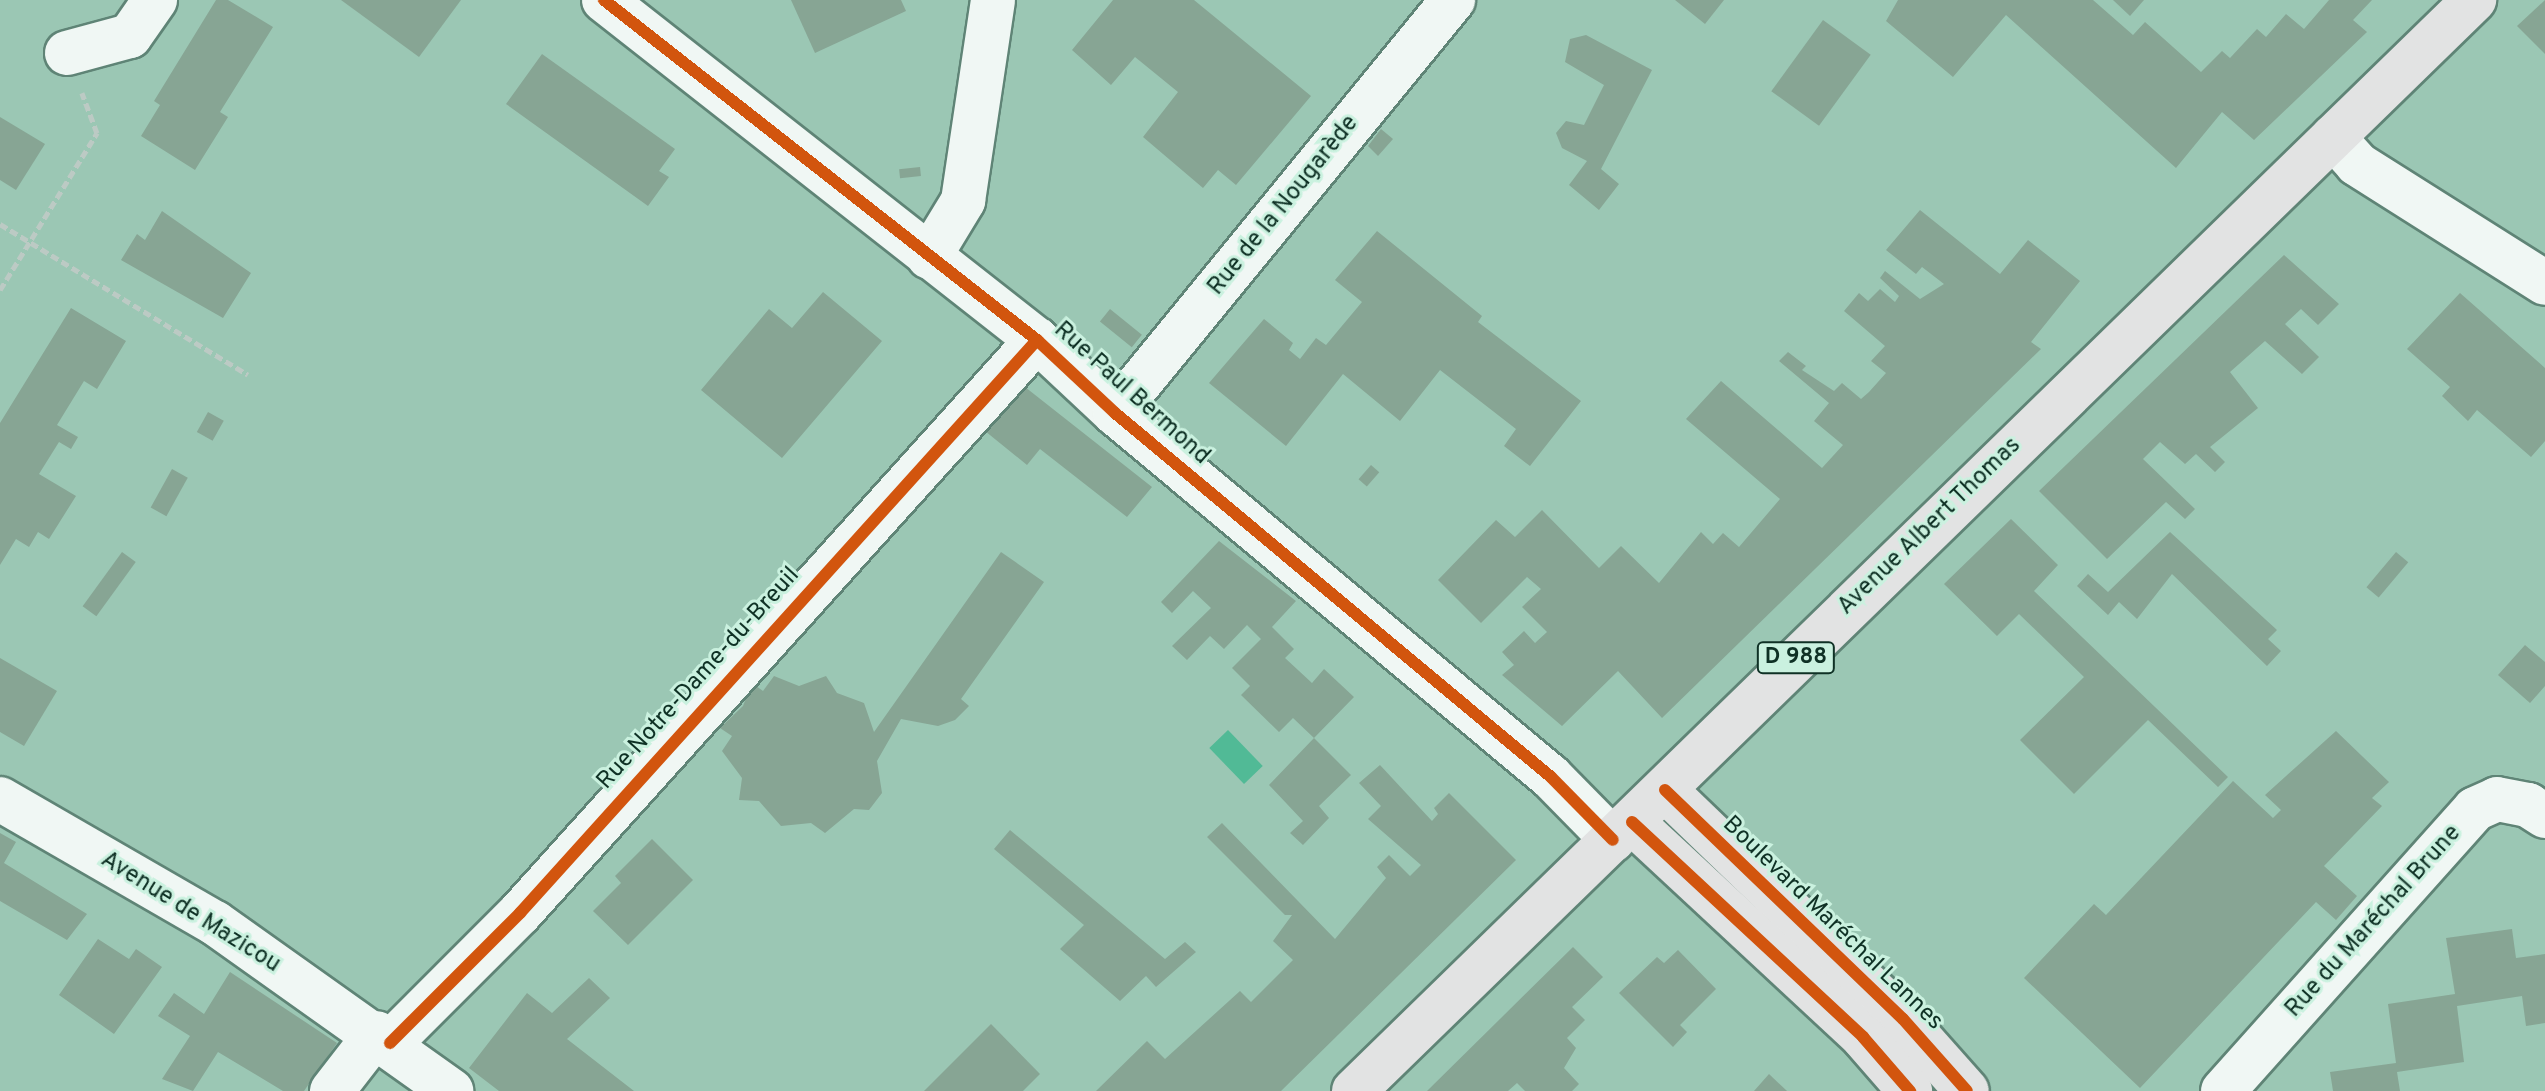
<!DOCTYPE html>
<meta charset="utf-8">
<style>
body{margin:0}
#map{position:relative;width:2545px;height:1091px;overflow:hidden;background:#9bc7b4;font-family:Overpass,sans-serif}
div>[style]{position:absolute}
[style*='--x']{left:calc(var(--x)*1px);top:calc(var(--y)*1px);width:calc(var(--w)*1px);rotate:calc(var(--a)*1deg)}
.water>*{inset:0;background:#51ba96;transform-origin:0 0}
.building>*{inset:0;background:#87a594;transform-origin:0 0}
.path>*{height:5px;margin-top:-2.5px;transform-origin:0;background:repeating-linear-gradient(90deg,#bccac4 0 8px,transparent 0 12px)}
.roads{filter:drop-shadow(2px 0 #5f8476) drop-shadow(-2px 0 #5f8476) drop-shadow(0 2px #5f8476) drop-shadow(0 -2px #5f8476)}
.minor>*{height:44px;margin:-22px;padding:0 22px;transform-origin:22px;border-radius:22px;background:#f0f7f4}
.major>*{height:44px;margin:-22px;padding:0 22px;transform-origin:22px;border-radius:22px;background:#e2e3e3}
.cycleway>*{height:12px;margin:-6px;padding:0 6px;transform-origin:6px;border-radius:6px;background:#d2550e}
span{translate:-50% -50%;white-space:nowrap;text-align:center;line-height:1.15;-webkit-text-stroke:6px #caf1df;paint-order:stroke}
.shield-label span{padding:2px 6px;background:#caf1df;border:2px solid;border-radius:6px;-webkit-text-stroke-width:0}
.shield-label{font-size:22px;color:#0f3125;font-weight:700}
.street-label{font-size:24px;color:#0f3125}
</style>
<div id="map">
<div class="water">
<i style="left:1228px;top:730px;width:50px;height:26px;rotate:46deg"></i>
</div>
<div class="building">
<i style="clip-path:polygon(216px 0,228px 0,273px 27px,220px 112px,228px 117px,195px 170px,141px 136px,160px 105px,154px 101px)"></i>
<i style="clip-path:polygon(341px 0,461px 0,419px 57px)"></i>
<i style="clip-path:polygon(791px 0,901px 0,906px 11px,815px 53px)"></i>
<i style="clip-path:polygon(1113px 0,1194px 0,1311px 96px,1236px 185px,1218px 170px,1203px 188px,1143px 137px,1178px 92px,1135px 57px,1111px 85px,1072px 50px)"></i>
<i style="clip-path:polygon(1675px 0,1724px 0,1705px 24px)"></i>
<i style="clip-path:polygon(1898px 0,2093px 0,2133px 35px,2145px 22px,2201px 72px,2222px 51px,2230px 58px,2257px 29px,2266px 37px,2286px 14px,2304px 29px,2329px 0,2372px 0,2353px 20px,2367px 32px,2254px 140px,2222px 112px,2176px 168px,2006px 15px,1953px 77px,1886px 21px)"></i>
<i style="clip-path:polygon(2113px 0,2144px 0,2130px 16px)"></i>
<i style="clip-path:polygon(2545px 0,2545px 54px,2517px 26px)"></i>
<i style="left:1823px;top:20px;width:59px;height:88px;rotate:36deg"></i>
<i style="clip-path:polygon(1586px 35px,1652px 70px,1601px 169px,1619px 184px,1599px 210px,1569px 185px,1587px 161px,1562px 148px,1556px 133px,1566px 121px,1584px 125px,1604px 85px,1565px 62px,1570px 39px)"></i>
<i style="clip-path:polygon(542px 54px,675px 149px,659px 171px,669px 177px,648px 206px,506px 104px)"></i>
<i style="clip-path:polygon(0 117px,45px 144px,16px 190px,0 180px)"></i>
<i style="clip-path:polygon(1381px 129px,1393px 139px,1378px 156px,1368px 146px)"></i>
<i style="left:920px;top:167px;width:9px;height:21px;rotate:84deg"></i>
<i style="clip-path:polygon(1920px 210px,2000px 274px,2028px 240px,2080px 281px,2031px 342px,2041px 349px,1662px 718px,1618px 671px,1562px 726px,1502px 675px,1514px 665px,1502px 652px,1524px 631px,1535px 643px,1547px 632px,1522px 607px,1541px 589px,1527px 577px,1481px 623px,1438px 580px,1496px 520px,1515px 537px,1542px 510px,1599px 568px,1621px 546px,1659px 583px,1701px 532px,1713px 544px,1723px 533px,1739px 547px,1780px 499px,1686px 419px,1721px 381px,1822px 468px,1843px 445px,1814px 421px,1829px 403px,1779px 361px,1788px 352px,1806px 366px,1802px 370px,1834px 391px,1842px 383px,1861px 399px,1869px 392px,1886px 373px,1871px 361px,1885px 346px,1844px 311px,1859px 293px,1868px 301px,1880px 289px,1895px 302px,1899px 296px,1880px 278px,1885px 271px,1920px 299px,1944px 284px,1922px 267px,1916px 274px,1886px 250px)"></i>
<i style="clip-path:polygon(162px 211px,251px 273px,223px 318px,121px 260px,137px 234px,145px 240px)"></i>
<i style="clip-path:polygon(1377px 231px,1482px 316px,1478px 322px,1581px 401px,1530px 466px,1504px 446px,1516px 429px,1440px 370px,1400px 421px,1343px 374px,1286px 446px,1209px 383px,1264px 319px,1293px 343px,1289px 350px,1300px 359px,1316px 338px,1326px 345px,1362px 302px,1335px 280px)"></i>
<i style="clip-path:polygon(2284px 255px,2339px 304px,2318px 325px,2301px 309px,2285px 324px,2319px 357px,2302px 374px,2265px 341px,2230px 372px,2258px 408px,2210px 447px,2225px 462px,2215px 472px,2196px 454px,2185px 464px,2160px 442px,2143px 459px,2195px 509px,2185px 519px,2166px 502px,2107px 559px,2039px 491px)"></i>
<i style="clip-path:polygon(823px 292px,882px 341px,782px 458px,701px 390px,769px 309px,792px 328px)"></i>
<i style="clip-path:polygon(2460px 293px,2545px 368px,2545px 441px,2531px 457px,2477px 410px,2468px 421px,2442px 396px,2450px 387px,2407px 349px)"></i>
<i style="clip-path:polygon(71px 308px,126px 341px,97px 389px,84px 381px,57px 425px,78px 437px,71px 449px,59px 442px,39px 474px,76px 496px,49px 539px,38px 532px,29px 547px,16px 539px,0 565px,0 423px)"></i>
<i style="left:1110px;top:309px;width:41px;height:16px;rotate:39deg"></i>
<i style="clip-path:polygon(1025px 387px,1152px 487px,1127px 517px,1040px 449px,1027px 465px,985px 431px)"></i>
<i style="left:208px;top:412px;width:18px;height:23px;rotate:29deg"></i>
<i style="left:1371px;top:465px;width:11px;height:19px;rotate:41deg"></i>
<i style="left:172px;top:469px;width:18px;height:44px;rotate:29deg"></i>
<i style="clip-path:polygon(2011px 519px,2058px 565px,2034px 591px,2228px 777px,2218px 787px,2148px 720px,2074px 794px,2020px 740px,2084px 677px,2019px 614px,1997px 636px,1944px 584px)"></i>
<i style="clip-path:polygon(2170px 532px,2277px 630px,2268px 639px,2281px 651px,2267px 666px,2172px 574px,2137px 619px,2119px 602px,2108px 615px,2077px 586px,2088px 574px,2108px 592px)"></i>
<i style="clip-path:polygon(1219px 541px,1296px 601px,1272px 627px,1294px 649px,1285px 658px,1312px 683px,1324px 669px,1354px 697px,1314px 738px,1293px 718px,1279px 732px,1241px 695px,1250px 686px,1232px 668px,1261px 639px,1247px 625px,1224px 649px,1210px 636px,1187px 660px,1172px 646px,1211px 608px,1193px 591px,1172px 613px,1161px 602px)"></i>
<i style="left:122px;top:552px;width:17px;height:67px;rotate:36deg"></i>
<i style="clip-path:polygon(1001px 552px,1044px 582px,961px 699px,969px 706px,955px 720px,938px 726px,901px 719px,877px 761px,882px 793px,869px 810px,854px 809px,825px 833px,811px 823px,781px 826px,759px 801px,739px 800px,742px 778px,722px 751px,732px 736px,720px 728px,743px 706px,752px 683px,763px 691px,774px 676px,799px 686px,826px 676px,837px 693px,864px 703px,874px 732px)"></i>
<i style="left:2396px;top:552px;width:16px;height:46px;rotate:40deg"></i>
<i style="clip-path:polygon(2525px 645px,2545px 662px,2545px 686px,2530px 703px,2498px 675px)"></i>
<i style="clip-path:polygon(0 658px,57px 691px,24px 746px,0 732px)"></i>
<i style="clip-path:polygon(2336px 731px,2389px 782px,2372px 798px,2382px 806px,2324px 866px,2357px 896px,2336px 920px,2316px 902px,2140px 1088px,2024px 978px,2094px 904px,2106px 915px,2233px 781px,2273px 818px,2281px 810px,2265px 795px)"></i>
<i style="clip-path:polygon(1314px 738px,1351px 775px,1319px 806px,1329px 818px,1303px 845px,1290px 833px,1303px 821px,1269px 785px)"></i>
<i style="clip-path:polygon(1380px 765px,1432px 821px,1438px 814px,1434px 808px,1449px 793px,1516px 860px,1281px 1091px,1096px 1091px,1147px 1041px,1165px 1059px,1240px 991px,1251px 1002px,1293px 960px,1273px 941px,1292px 915px,1285px 915px,1207px 837px,1222px 823px,1335px 939px,1386px 878px,1377px 867px,1389px 855px,1410px 876px,1421px 865px,1368px 819px,1381px 806px,1359px 783px)"></i>
<i style="clip-path:polygon(1010px 830px,1165px 959px,1185px 942px,1196px 952px,1156px 987px,1146px 976px,1120px 1001px,1060px 949px,1084px 925px,994px 849px)"></i>
<i style="clip-path:polygon(0 833px,16px 842px,4px 863px,87px 914px,67px 940px,0 901px)"></i>
<i style="clip-path:polygon(652px 839px,693px 880px,628px 945px,593px 911px,621px 883px,615px 876px)"></i>
<i style="clip-path:polygon(2512px 929px,2516px 958px,2545px 954px,2545px 1023px,2526px 1026px,2522px 996px,2457px 1006px,2464px 1062px,2397px 1072px,2400px 1091px,2333px 1091px,2330px 1072px,2396px 1063px,2388px 1004px,2455px 994px,2446px 938px)"></i>
<i style="clip-path:polygon(98px 939px,129px 959px,136px 949px,162px 967px,114px 1034px,59px 995px)"></i>
<i style="clip-path:polygon(1573px 947px,1603px 977px,1572px 1007px,1585px 1020px,1567px 1038px,1576px 1048px,1564px 1068px,1579px 1084px,1572px 1091px,1525px 1091px,1517px 1083px,1508px 1091px,1427px 1091px)"></i>
<i style="clip-path:polygon(1678px 950px,1716px 989px,1680px 1025px,1687px 1032px,1673px 1047px,1619px 993px,1657px 957px,1664px 963px)"></i>
<i style="clip-path:polygon(230px 972px,337px 1043px,304px 1091px,283px 1091px,218px 1052px,193px 1091px,162px 1079px,190px 1036px,158px 1016px,174px 993px,204px 1014px)"></i>
<i style="clip-path:polygon(589px 978px,610px 998px,567px 1039px,634px 1091px,499px 1091px,469px 1068px,527px 993px,552px 1013px)"></i>
<i style="clip-path:polygon(991px 1024px,1040px 1074px,1023px 1091px,924px 1091px)"></i>
<i style="clip-path:polygon(1769px 1074px,1787px 1091px,1754px 1091px)"></i>
</div>
<div class="path">
<i style="--x:0;--y:224;--w:290;--a:31.3"></i>
<i style="--x:0;--y:290;--w:185;--a:-58.3"></i>
<i style="--x:97;--y:133;--w:43;--a:-110.6"></i>
</div>
<div class="roads">
<div class="minor">
<i style="--x:604;--y:0;--w:551;--a:38.14"></i>
<i style="--x:1037;--y:340;--w:107;--a:43.1"></i>
<i style="--x:1115;--y:413;--w:568;--a:39.86"></i>
<i style="--x:1551;--y:777;--w:88;--a:45.5"></i>
<i style="--x:67;--y:53;--w:65;--a:-15.1"></i>
<i style="--x:130;--y:36;--w:44;--a:-55.2"></i>
<i style="--x:2333;--y:137;--w:36;--a:48"></i>
<i style="--x:2357;--y:164;--w:222;--a:32.3"></i>
<i style="--x:929;--y:257;--w:66;--a:-58.7"></i>
<i style="--x:963;--y:201;--w:203;--a:-81.5"></i>
<i style="--x:1115;--y:413;--w:534;--a:-50.7"></i>
<i style="--x:0;--y:799;--w:248;--a:30"></i>
<i style="--x:215;--y:923;--w:290;--a:35.4"></i>
<i style="--x:390;--y:1043;--w:184;--a:-45"></i>
<i style="--x:520;--y:913;--w:772;--a:-47.94"></i>
<i style="--x:332;--y:1091;--w:73;--a:-52.2"></i>
<i style="--x:2223;--y:1091;--w:378;--a:-48.2"></i>
<i style="--x:2475;--y:809;--w:24;--a:-24"></i>
<i style="--x:2497;--y:799;--w:32;--a:11"></i>
<i style="--x:2528;--y:805;--w:20;--a:33"></i>
</div>
<div class="major">
<i style="--x:1665;--y:790;--w:330;--a:43.9"></i>
<i style="--x:1903;--y:1019;--w:96;--a:48.4"></i>
<i style="--x:1632;--y:822;--w:316;--a:42.9"></i>
<i style="--x:1863;--y:1037;--w:72;--a:49"></i>
<i style="--x:1354;--y:1091;--w:1564;--a:-44.25"></i>
</div>
</div>
<div class="cycleway">
<i style="--x:604;--y:0;--w:551;--a:38.14"></i>
<i style="--x:1037;--y:340;--w:107;--a:43.1"></i>
<i style="--x:1115;--y:413;--w:568;--a:39.86"></i>
<i style="--x:1551;--y:777;--w:88;--a:45.5"></i>
<i style="--x:1665;--y:790;--w:330;--a:43.9"></i>
<i style="--x:1903;--y:1019;--w:96;--a:48.4"></i>
<i style="--x:1632;--y:822;--w:316;--a:42.9"></i>
<i style="--x:1863;--y:1037;--w:72;--a:49"></i>
<i style="--x:390;--y:1043;--w:184;--a:-45"></i>
<i style="--x:520;--y:913;--w:772;--a:-47.94"></i>
</div>
<div class="shield-label">
<span style="left:1796px;top:658px">D 988</span>
</div>
<div class="street-label">
<span style="left:1284px;top:206px;rotate:-51deg">Rue de la Nougarède</span>
<span style="left:1131px;top:394px;rotate:42deg">Rue Paul Bermond</span>
<span style="left:1930px;top:527px;rotate:-44deg">Avenue Albert Thomas</span>
<span style="left:699px;top:679px;rotate:-48deg">Rue Notre-Dame-du-Breuil</span>
<span style="left:190px;top:913px;rotate:32deg">Avenue de Mazicou</span>
<span style="left:2374px;top:922px;rotate:-48deg">Rue du Maréchal Brune</span>
<span style="left:1832px;top:924px;rotate:44deg">Boulevard Maréchal Lannes</span>
</div>
</div>
